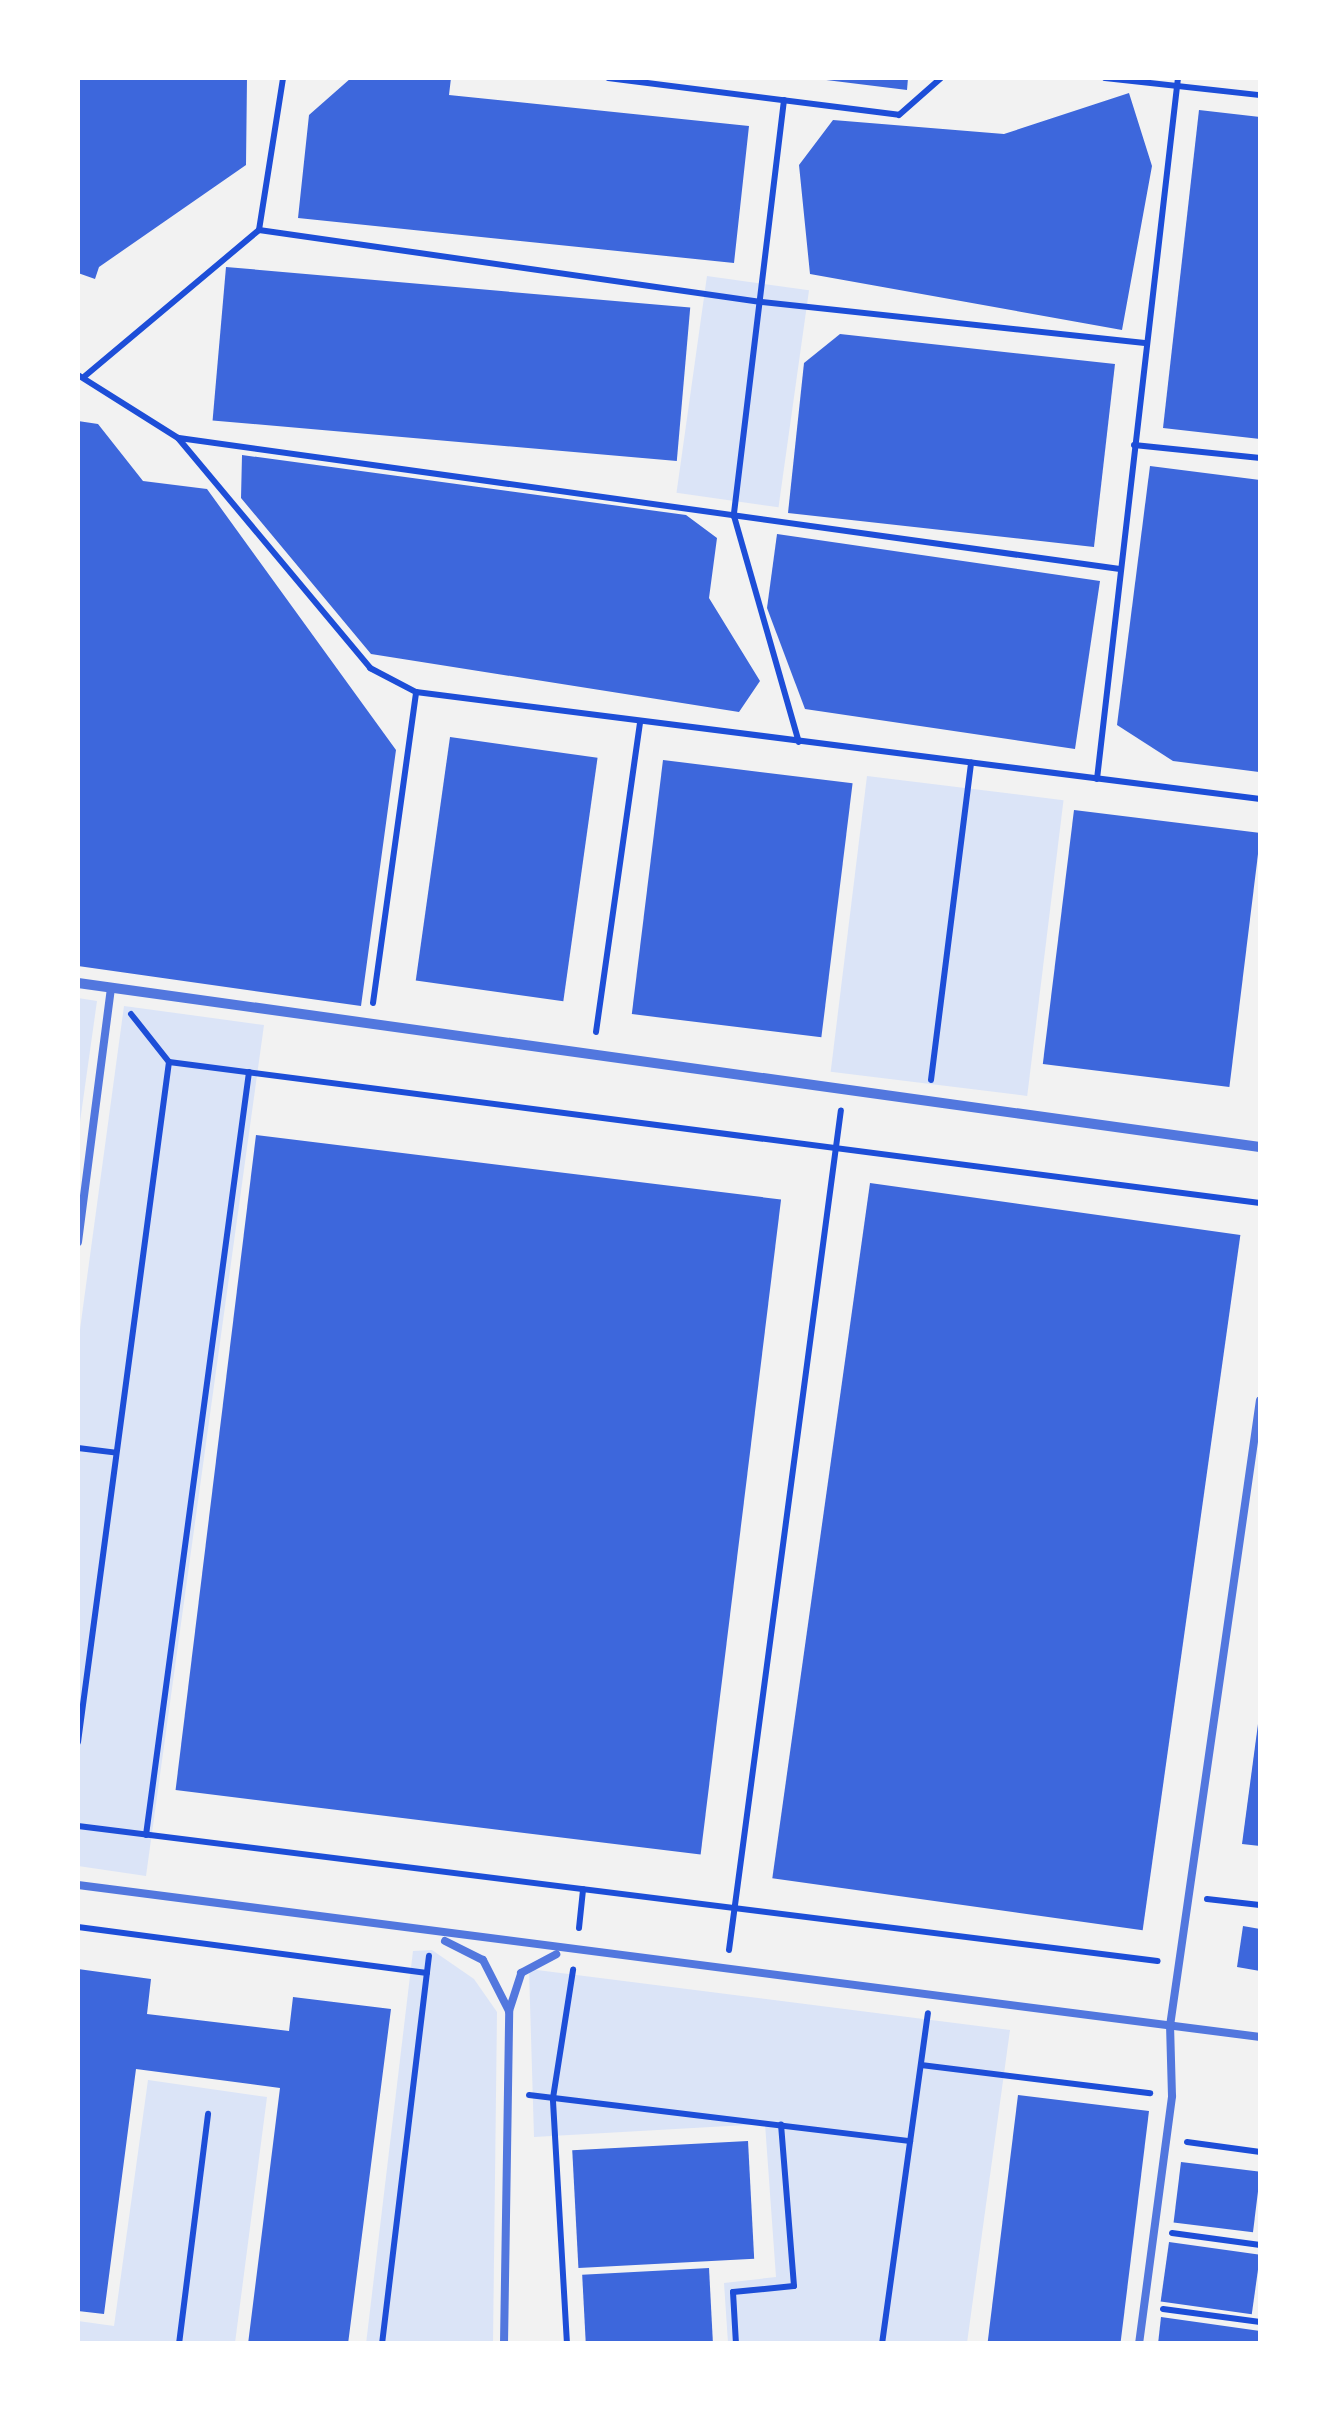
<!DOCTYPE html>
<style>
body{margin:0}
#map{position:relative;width:1338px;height:2421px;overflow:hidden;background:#f2f2f2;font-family:"Asap Condensed",sans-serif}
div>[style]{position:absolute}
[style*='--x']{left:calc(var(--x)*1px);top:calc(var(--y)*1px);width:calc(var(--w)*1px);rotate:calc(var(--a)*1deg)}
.green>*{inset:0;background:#dbe4f7;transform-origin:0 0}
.building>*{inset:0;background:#3d67dc;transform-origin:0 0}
.path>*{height:6px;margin:-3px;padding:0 3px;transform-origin:3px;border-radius:3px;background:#1d4ed8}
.service>*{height:8px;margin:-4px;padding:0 4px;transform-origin:4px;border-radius:4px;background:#5277de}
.minor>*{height:10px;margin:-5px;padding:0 5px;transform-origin:5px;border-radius:5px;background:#5277de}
span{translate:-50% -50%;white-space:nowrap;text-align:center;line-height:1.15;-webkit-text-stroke:8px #fff;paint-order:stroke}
.frame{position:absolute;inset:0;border:80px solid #fff;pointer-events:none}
</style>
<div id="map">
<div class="green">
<i style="left:707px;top:276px;width:103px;height:219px;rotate:8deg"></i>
<i style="left:867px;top:776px;width:198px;height:298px;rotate:7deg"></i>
<i style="clip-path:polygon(78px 998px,97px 1001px,78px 1136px)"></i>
<i style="clip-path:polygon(124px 1006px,264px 1025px,146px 1876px,78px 1866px,78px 1344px)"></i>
<i style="clip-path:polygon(432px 1950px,474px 1979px,497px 2012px,493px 2343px,366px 2344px,413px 1951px)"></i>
<i style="clip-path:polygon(529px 1969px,1010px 2030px,967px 2343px,728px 2343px,724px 2283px,776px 2277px,765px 2124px,534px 2137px)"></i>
<i style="clip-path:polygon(148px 2080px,267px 2097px,235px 2343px,78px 2344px,78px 2321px,114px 2326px)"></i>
</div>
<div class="building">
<i style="clip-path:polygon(78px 78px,247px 78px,246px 165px,99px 267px,95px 279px,78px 273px)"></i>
<i style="clip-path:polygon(351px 78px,451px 78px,449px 95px,749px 126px,734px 263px,298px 218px,309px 115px)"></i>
<i style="clip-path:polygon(810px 78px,908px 78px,907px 90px)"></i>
<i style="clip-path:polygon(1129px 93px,1152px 166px,1122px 330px,810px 274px,799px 165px,833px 120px,1004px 134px)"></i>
<i style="clip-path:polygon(1199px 110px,1260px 117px,1260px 439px,1163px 428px)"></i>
<i style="left:226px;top:267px;width:466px;height:154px;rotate:5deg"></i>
<i style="clip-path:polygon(840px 334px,1115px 364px,1094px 547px,788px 513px,804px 363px)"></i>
<i style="clip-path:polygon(78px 421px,98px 424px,143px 481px,207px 489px,396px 750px,361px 1006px,78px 966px)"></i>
<i style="clip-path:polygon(242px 455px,686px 515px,717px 538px,709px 598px,760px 681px,739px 712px,371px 654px,241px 498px)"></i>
<i style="clip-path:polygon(1150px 466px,1260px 480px,1259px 772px,1173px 761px,1117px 725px)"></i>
<i style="clip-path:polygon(777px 534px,1100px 581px,1075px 749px,805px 709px,767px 608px)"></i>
<i style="left:450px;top:737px;width:149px;height:246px;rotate:8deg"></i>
<i style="left:663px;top:760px;width:191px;height:256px;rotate:7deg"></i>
<i style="left:1074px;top:810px;width:188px;height:256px;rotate:7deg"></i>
<i style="left:256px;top:1135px;width:529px;height:660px;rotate:7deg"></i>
<i style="left:870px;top:1183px;width:374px;height:702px;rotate:8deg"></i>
<i style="clip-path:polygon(1258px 1724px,1260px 1725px,1260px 1846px,1242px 1844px)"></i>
<i style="clip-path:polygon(1243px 1926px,1260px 1929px,1260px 1971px,1237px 1967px)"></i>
<i style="clip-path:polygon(78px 1969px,151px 1979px,147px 2014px,289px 2031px,293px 1997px,391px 2009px,348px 2344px,248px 2344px,280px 2088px,136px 2069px,104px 2314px,78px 2311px)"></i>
<i style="left:1018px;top:2095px;width:132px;height:251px;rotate:7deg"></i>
<i style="left:748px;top:2141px;width:118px;height:176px;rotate:87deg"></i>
<i style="left:1181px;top:2162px;width:80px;height:61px;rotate:7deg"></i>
<i style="left:1169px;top:2242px;width:92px;height:60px;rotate:8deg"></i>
<i style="left:709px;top:2268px;width:76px;height:127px;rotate:87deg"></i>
<i style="clip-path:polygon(1161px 2317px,1260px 2331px,1260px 2344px,1158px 2344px)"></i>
</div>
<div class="path">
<i style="--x:608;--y:78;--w:293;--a:7.2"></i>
<i style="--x:899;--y:115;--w:56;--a:-41.4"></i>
<i style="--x:1105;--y:78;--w:156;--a:6.3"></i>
<i style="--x:784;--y:100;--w:419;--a:96.9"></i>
<i style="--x:734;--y:516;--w:235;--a:74"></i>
<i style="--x:259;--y:230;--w:507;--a:8.16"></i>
<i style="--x:761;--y:302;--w:386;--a:6.1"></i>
<i style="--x:78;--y:375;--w:118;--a:32.2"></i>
<i style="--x:178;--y:438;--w:300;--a:50.1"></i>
<i style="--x:370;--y:668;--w:52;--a:27.6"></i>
<i style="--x:416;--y:692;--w:851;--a:7.23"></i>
<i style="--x:85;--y:376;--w:227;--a:-40"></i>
<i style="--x:259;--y:230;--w:154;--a:-81"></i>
<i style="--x:179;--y:438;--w:950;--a:7.93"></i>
<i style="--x:1134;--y:445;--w:127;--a:5.9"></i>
<i style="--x:1097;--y:779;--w:706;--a:-83.41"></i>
<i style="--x:373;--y:1003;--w:314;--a:-82.1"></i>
<i style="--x:131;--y:1014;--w:61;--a:51.6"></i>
<i style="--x:596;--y:1032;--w:313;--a:-81.9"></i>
<i style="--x:931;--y:1080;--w:320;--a:-82.8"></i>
<i style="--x:78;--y:1448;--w:38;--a:7"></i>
<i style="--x:78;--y:1742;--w:686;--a:-82.38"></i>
<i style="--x:169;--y:1062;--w:1100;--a:7.36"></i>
<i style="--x:78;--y:1826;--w:1088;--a:7.13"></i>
<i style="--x:146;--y:1835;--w:770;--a:-82.31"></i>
<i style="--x:1207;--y:1899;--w:53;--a:6.5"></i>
<i style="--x:78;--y:1927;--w:352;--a:7.5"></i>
<i style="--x:579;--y:1928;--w:39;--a:-84"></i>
<i style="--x:729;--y:1950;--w:847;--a:-82.41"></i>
<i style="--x:921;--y:2065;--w:231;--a:7"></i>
<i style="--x:529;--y:2095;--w:384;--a:6.9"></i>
<i style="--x:1187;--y:2142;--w:74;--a:7.8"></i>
<i style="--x:1172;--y:2233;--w:89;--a:7.8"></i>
<i style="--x:1163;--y:2309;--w:98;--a:7.6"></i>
<i style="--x:179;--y:2344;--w:232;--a:-82.8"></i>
<i style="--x:382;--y:2344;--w:391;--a:-83.1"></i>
<i style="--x:567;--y:2344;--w:246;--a:-93.3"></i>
<i style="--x:553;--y:2098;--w:130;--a:-81.1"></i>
<i style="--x:736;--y:2344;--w:52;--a:-93.3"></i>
<i style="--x:733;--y:2292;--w:61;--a:-5.6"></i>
<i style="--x:794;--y:2286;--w:162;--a:-94.6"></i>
<i style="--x:882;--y:2344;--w:334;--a:-82.1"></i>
</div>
<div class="service">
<i style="--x:78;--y:1242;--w:256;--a:-82.6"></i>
<i style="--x:78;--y:1885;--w:1192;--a:7.33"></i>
<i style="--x:445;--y:1941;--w:42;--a:26.6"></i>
<i style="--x:483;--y:1960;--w:57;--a:63"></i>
<i style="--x:509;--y:2011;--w:40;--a:-72"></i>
<i style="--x:521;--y:1973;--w:40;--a:-28"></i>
<i style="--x:504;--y:2344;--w:333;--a:-89.1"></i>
<i style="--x:1139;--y:2344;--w:250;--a:-82.4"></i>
<i style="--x:1172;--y:2096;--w:70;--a:-91.6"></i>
<i style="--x:1170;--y:2026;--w:632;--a:-81.82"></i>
</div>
<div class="minor">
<i style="--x:78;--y:983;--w:1193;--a:7.9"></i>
</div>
<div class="frame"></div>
</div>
